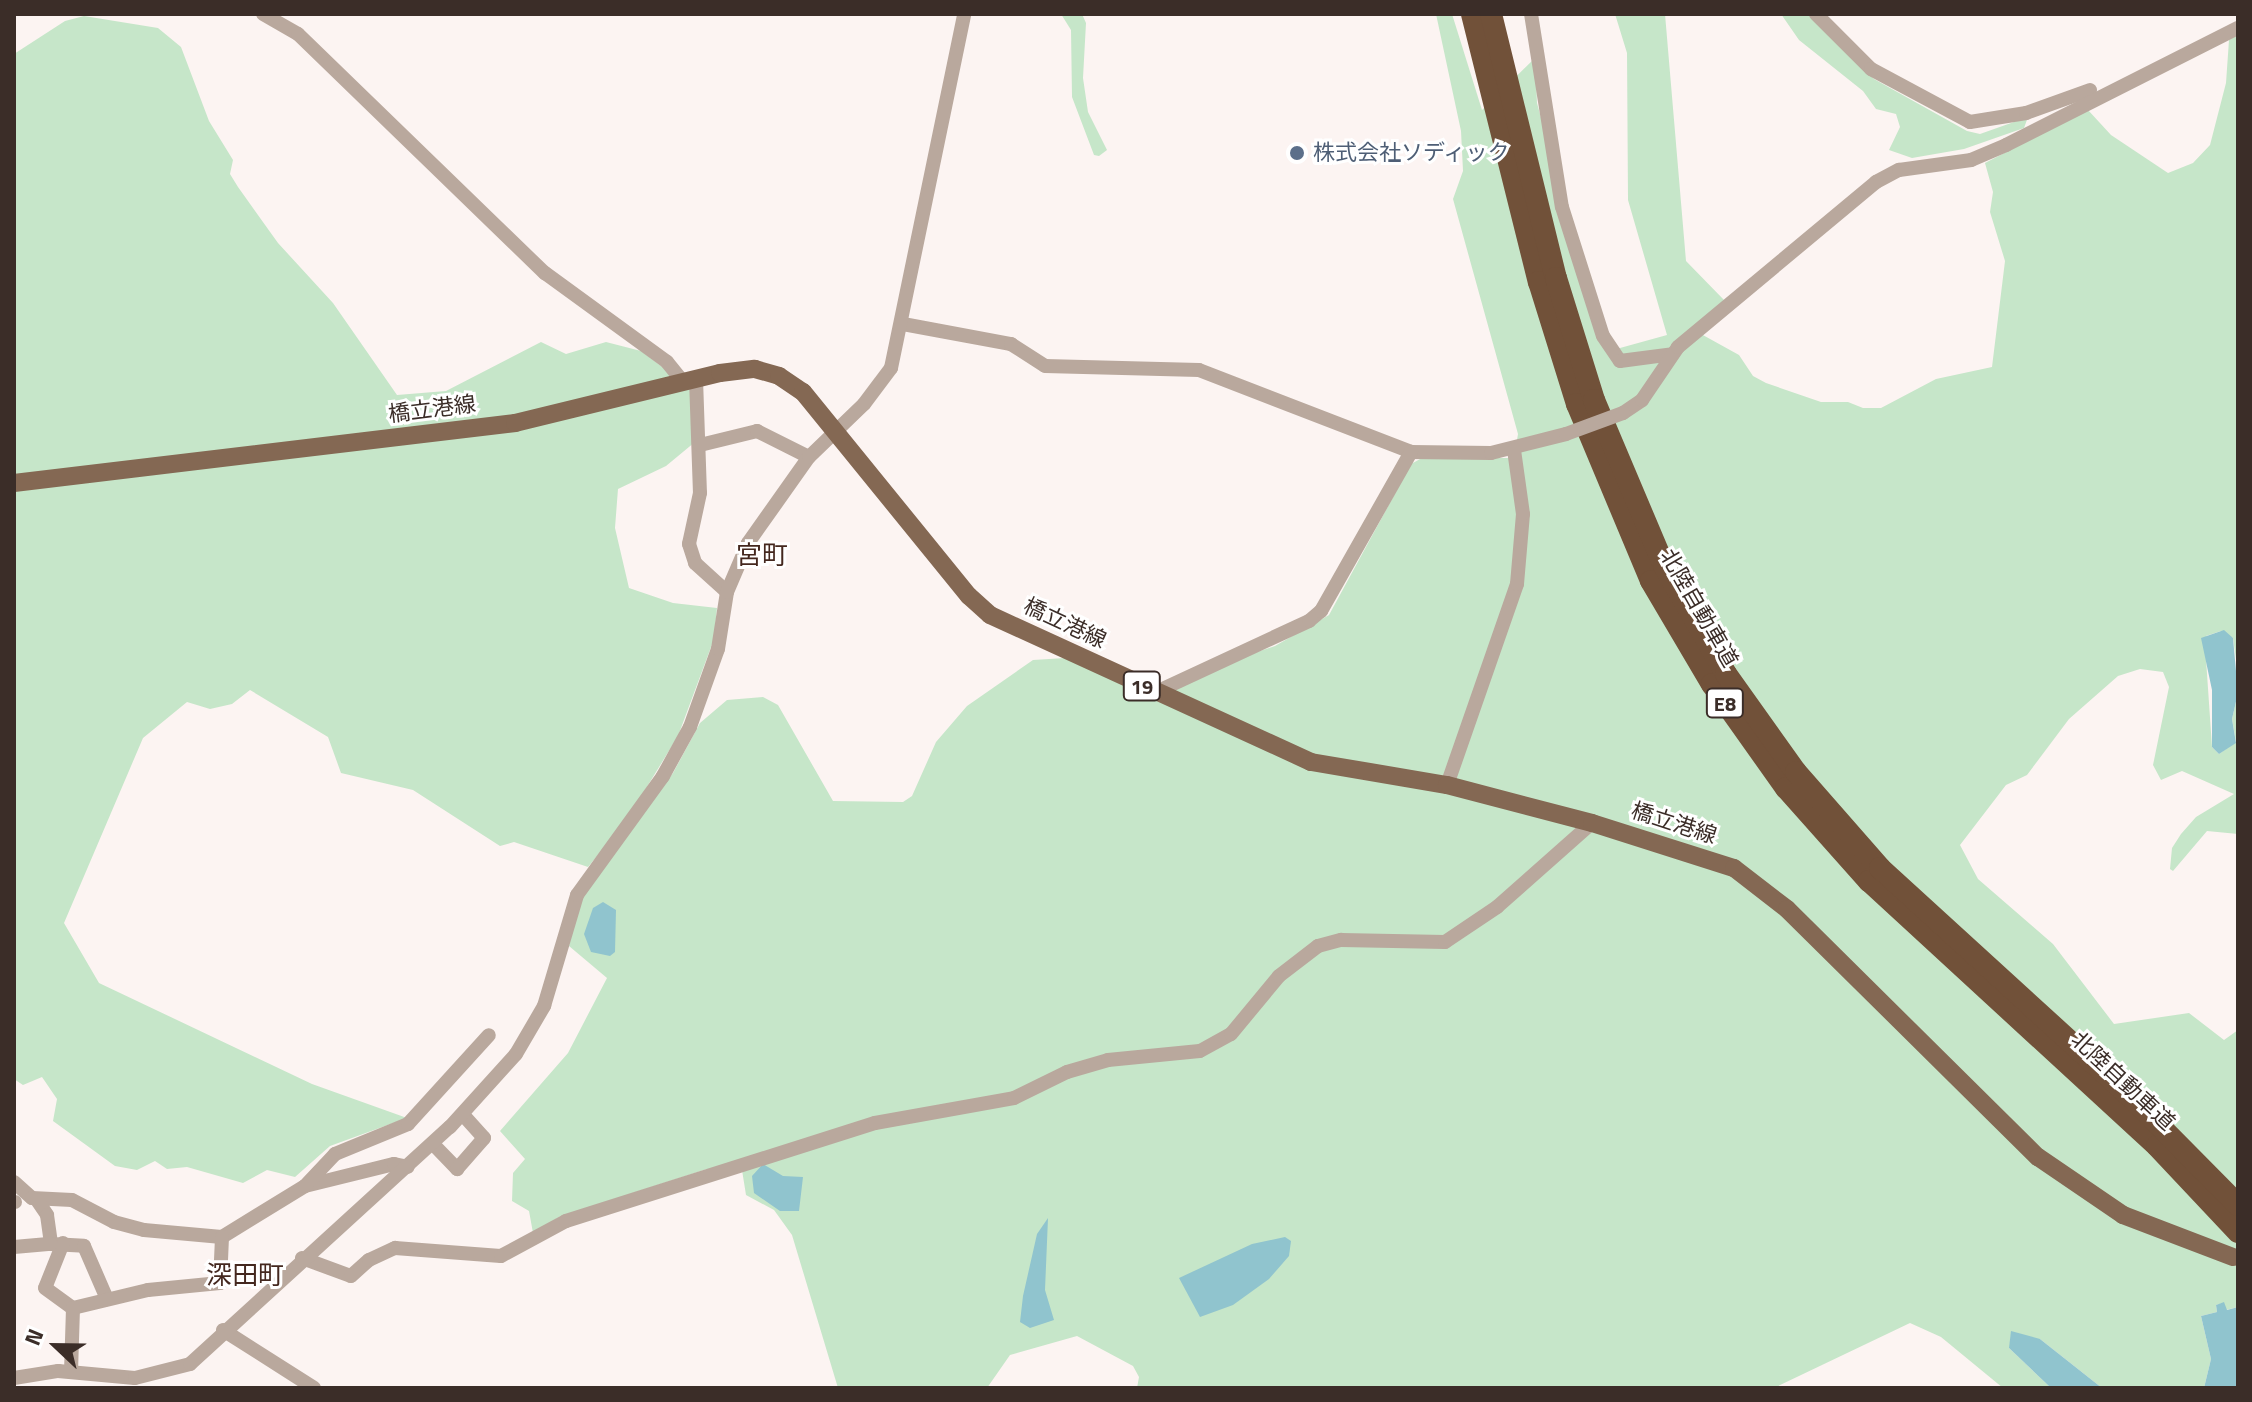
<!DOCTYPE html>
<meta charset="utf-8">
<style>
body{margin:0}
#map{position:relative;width:2252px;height:1402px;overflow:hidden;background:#fcf4f2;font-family:"Titillium Web","Noto Sans JP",sans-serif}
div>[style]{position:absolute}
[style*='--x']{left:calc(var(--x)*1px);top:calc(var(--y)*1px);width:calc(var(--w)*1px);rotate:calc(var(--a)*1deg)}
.green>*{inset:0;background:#c6e6c9}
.water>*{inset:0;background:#90c4ce}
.minor>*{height:14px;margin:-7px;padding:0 7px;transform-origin:7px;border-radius:7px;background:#b9a89d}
.major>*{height:18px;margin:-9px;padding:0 9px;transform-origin:9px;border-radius:9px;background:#846853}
.highway>*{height:22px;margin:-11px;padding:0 11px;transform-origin:11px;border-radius:11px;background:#715139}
.minor-bridge>*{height:14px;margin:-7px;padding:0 7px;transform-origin:7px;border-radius:7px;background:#b9a89d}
.dots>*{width:22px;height:22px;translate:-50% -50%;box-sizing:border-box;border:4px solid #fff;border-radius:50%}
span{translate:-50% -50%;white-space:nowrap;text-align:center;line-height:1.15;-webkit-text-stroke:6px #fff;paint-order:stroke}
.shield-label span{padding:2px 6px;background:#fff;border:2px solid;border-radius:6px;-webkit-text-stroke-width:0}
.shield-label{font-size:20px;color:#3b2d28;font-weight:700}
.service-label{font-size:22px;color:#4e5e75}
.left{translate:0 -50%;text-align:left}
.street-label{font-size:22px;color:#3b2d28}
.quarter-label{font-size:26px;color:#44281f}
.frame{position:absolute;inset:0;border:16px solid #3b2d28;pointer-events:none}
.north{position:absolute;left:16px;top:1306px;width:80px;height:80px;-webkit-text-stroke:6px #fff;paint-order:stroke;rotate:292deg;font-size:22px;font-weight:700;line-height:32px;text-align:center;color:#3b2d28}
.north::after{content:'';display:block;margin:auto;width:28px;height:36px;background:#3b2d28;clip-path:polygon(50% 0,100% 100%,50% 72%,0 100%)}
</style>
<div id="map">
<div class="green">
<i style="clip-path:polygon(1061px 14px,1082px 14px,1086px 23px,1083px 78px,1088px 112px,1107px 150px,1099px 156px,1094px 155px,1072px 97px,1071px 30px)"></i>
<i style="clip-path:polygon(1436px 14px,1452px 14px,1482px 110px,1535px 58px,1537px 103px,1603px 345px,1620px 348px,1667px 335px,1628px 200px,1627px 53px,1615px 14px,1665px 14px,1686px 261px,1724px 300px,1692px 329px,1739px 355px,1753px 376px,1766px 383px,1821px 402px,1848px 402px,1863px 408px,1881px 408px,1936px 379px,1992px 367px,2005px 261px,1990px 212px,1993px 192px,1985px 163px,2088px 110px,2111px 135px,2168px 173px,2193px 163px,2210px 145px,2226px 83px,2229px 40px,2238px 35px,2238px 673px,2233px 638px,2221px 631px,2206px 636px,2206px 659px,2212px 747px,2219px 754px,2236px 742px,2232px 719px,2238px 693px,2238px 834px,2207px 831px,2173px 871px,2170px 869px,2172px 848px,2181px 834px,2196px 817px,2234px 794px,2182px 771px,2161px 780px,2153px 765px,2169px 687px,2163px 672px,2140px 669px,2118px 676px,2069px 719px,2027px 775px,2006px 785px,1960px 845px,1978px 879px,2053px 944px,2114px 1024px,2189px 1013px,2224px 1040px,2238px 1030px,2238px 1307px,2226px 1310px,2223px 1303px,2216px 1305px,2217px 1312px,2201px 1316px,2211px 1359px,2204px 1388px,2102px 1388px,2040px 1339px,2009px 1348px,2051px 1388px,2003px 1388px,1941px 1337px,1910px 1323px,1774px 1388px,1137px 1388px,1139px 1377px,1133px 1366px,1077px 1336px,1010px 1355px,987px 1388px,838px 1388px,792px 1235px,774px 1210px,746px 1195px,742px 1170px,707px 1169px,559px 1217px,533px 1233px,529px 1211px,512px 1201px,513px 1173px,525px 1159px,500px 1131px,568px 1053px,607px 978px,569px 946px,575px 914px,587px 888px,673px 773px,700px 723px,727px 700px,763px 697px,778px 705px,833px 801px,903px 802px,912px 796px,936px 742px,967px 706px,1033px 660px,1065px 658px,1138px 691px,1275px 646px,1329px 615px,1411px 464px,1422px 458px,1514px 458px,1518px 434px,1453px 199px,1463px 171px,1461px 131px)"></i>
<i style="clip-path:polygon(1781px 14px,1810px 14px,1874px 79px,1967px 131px,1980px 134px,2028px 117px,2024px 128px,1964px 149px,1912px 158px,1889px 150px,1900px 127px,1896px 114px,1876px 109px,1863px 91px,1799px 40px)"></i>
<i style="clip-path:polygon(84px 16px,158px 28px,181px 47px,209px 121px,233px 160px,230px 174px,238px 187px,278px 243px,333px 303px,397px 395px,446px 391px,541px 342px,566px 354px,606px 342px,641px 351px,693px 390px,695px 442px,666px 466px,618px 489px,615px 528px,629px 588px,673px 603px,717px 608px,714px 639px,678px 736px,626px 821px,588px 867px,514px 842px,500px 846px,413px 790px,341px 773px,328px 737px,250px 690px,232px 704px,210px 709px,187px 702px,143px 738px,64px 923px,99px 983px,312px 1084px,407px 1118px,330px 1146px,295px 1177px,267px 1170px,243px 1183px,187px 1167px,167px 1169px,155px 1161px,137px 1170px,115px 1166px,53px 1121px,57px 1099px,42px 1077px,23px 1085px,14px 1079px,14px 54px,65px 21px)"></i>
</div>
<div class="water">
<i style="clip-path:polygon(2224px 630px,2233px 638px,2238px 693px,2232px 719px,2236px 743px,2219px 754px,2212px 747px,2212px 690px,2201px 638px)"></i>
<i style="clip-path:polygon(603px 902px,616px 910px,615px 952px,610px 956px,591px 952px,584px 934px,593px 908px)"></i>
<i style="clip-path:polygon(763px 1164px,783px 1176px,803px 1177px,799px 1211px,780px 1211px,754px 1193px,752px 1176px)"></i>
<i style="clip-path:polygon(1048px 1218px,1045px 1290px,1054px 1320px,1030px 1328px,1020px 1322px,1023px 1296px,1037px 1234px)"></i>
<i style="clip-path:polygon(1285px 1237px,1291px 1241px,1289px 1256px,1269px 1279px,1233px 1305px,1200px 1317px,1179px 1278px,1252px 1244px)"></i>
<i style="clip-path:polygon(2224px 1302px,2227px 1310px,2238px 1307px,2238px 1388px,2204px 1388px,2211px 1359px,2201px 1316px,2217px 1312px,2216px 1305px)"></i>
<i style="clip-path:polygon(2011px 1331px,2040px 1339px,2102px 1388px,2051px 1388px,2009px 1348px)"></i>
</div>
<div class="minor">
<i style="--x:263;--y:14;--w:40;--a:29.7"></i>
<i style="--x:298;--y:34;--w:344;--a:44.1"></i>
<i style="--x:545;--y:273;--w:151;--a:36.1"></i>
<i style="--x:667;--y:362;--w:27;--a:51"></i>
<i style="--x:1531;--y:14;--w:195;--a:80.9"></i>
<i style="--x:1562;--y:207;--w:135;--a:72.4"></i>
<i style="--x:1603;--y:336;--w:30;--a:56"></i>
<i style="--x:1620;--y:361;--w:53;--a:-7.5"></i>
<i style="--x:1816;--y:14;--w:78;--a:45"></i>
<i style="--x:1871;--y:69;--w:112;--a:28.2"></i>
<i style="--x:1970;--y:122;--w:57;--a:-9.1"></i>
<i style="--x:2026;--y:113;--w:68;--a:-19.8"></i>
<i style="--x:903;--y:324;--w:110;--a:10.5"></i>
<i style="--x:1011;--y:344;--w:40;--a:32.9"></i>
<i style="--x:1045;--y:366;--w:154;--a:1.5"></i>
<i style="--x:1199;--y:370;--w:227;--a:21.1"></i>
<i style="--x:1411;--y:452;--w:80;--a:0.7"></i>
<i style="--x:1491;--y:453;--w:77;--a:-14.2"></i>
<i style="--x:696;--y:379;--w:114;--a:88"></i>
<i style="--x:700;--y:493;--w:52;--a:102.2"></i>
<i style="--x:689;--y:544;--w:20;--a:72"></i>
<i style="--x:695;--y:563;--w:43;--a:42.2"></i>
<i style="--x:1623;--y:413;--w:23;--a:-34"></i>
<i style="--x:1642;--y:400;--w:64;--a:-55.8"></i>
<i style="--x:1678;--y:347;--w:258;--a:-39.8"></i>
<i style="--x:1876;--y:182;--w:26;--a:-28"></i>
<i style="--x:1899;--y:170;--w:73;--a:-7.9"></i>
<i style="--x:1971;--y:160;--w:38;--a:-23"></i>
<i style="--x:2006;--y:145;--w:260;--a:-26.8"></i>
<i style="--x:700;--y:445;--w:59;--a:-13.8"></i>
<i style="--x:757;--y:431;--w:58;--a:26.6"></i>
<i style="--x:1156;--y:692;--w:169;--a:-24.9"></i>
<i style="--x:1309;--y:621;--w:16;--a:-40"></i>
<i style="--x:1321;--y:611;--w:183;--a:-60.5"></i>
<i style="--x:1447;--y:785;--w:213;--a:-70.8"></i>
<i style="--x:1517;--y:584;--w:70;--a:-85.1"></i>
<i style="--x:1523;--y:514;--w:65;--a:-98"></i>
<i style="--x:433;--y:1144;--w:35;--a:46"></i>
<i style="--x:457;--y:1169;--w:41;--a:-48.9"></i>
<i style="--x:484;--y:1138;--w:31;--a:-132"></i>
<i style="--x:14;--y:1182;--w:24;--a:42"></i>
<i style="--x:32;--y:1198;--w:40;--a:2.9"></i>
<i style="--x:72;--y:1200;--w:47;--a:27.6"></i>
<i style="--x:114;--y:1222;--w:31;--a:15"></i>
<i style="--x:144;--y:1230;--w:78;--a:5.1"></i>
<i style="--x:222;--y:1237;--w:97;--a:-31.6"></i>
<i style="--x:305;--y:1186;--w:92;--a:-13.9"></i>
<i style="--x:394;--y:1164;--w:14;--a:12"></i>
<i style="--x:305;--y:1186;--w:44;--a:-46.8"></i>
<i style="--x:335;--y:1154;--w:79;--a:-22.3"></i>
<i style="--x:408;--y:1124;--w:120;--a:-47.7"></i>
<i style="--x:37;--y:1200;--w:18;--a:56"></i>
<i style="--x:47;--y:1215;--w:29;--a:82"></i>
<i style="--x:51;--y:1244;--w:33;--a:3"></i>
<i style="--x:84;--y:1246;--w:58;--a:66.5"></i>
<i style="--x:14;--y:1202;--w:1;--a:0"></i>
<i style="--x:63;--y:1243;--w:48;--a:111.8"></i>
<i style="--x:45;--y:1288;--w:34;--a:36"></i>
<i style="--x:14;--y:1247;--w:37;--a:-5"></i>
<i style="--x:302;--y:1258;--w:52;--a:20.2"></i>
<i style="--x:351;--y:1276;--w:24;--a:-42"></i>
<i style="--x:369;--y:1260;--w:29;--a:-25"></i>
<i style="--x:395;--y:1248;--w:106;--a:4.3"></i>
<i style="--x:501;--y:1256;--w:74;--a:-28.3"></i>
<i style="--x:566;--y:1221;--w:324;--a:-17.6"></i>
<i style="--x:875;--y:1123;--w:141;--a:-10.2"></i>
<i style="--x:1014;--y:1098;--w:59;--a:-26.1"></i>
<i style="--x:1067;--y:1072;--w:43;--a:-16.3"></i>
<i style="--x:1108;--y:1060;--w:92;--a:-5.6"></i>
<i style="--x:1200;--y:1051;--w:35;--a:-29"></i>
<i style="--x:1231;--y:1034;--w:75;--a:-50.4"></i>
<i style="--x:1279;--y:976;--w:49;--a:-37.6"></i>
<i style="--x:1318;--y:946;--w:24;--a:-15"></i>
<i style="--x:1341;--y:940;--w:104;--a:1.1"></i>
<i style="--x:1445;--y:942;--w:63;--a:-33.9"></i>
<i style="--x:1497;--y:907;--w:127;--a:-41.5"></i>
<i style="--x:73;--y:1308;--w:77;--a:-13.5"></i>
<i style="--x:148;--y:1290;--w:72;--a:-5.6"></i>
<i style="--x:220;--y:1283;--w:46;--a:-87.5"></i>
<i style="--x:223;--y:1330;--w:108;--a:32.5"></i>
<i style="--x:71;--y:1372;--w:64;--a:-88.2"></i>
<i style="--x:14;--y:1378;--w:45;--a:-9"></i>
<i style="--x:58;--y:1371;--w:77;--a:5.2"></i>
<i style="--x:135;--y:1378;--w:57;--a:-14.3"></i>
<i style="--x:190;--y:1364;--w:352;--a:-42.4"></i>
<i style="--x:450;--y:1127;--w:98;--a:-47.9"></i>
<i style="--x:516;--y:1054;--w:56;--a:-59.7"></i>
<i style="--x:544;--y:1006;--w:116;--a:-73.4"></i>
<i style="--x:577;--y:895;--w:147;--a:-54.1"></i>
<i style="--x:663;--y:776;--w:56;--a:-61.1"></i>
<i style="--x:690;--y:727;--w:83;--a:-70.3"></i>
<i style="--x:718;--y:649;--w:58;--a:-81"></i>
<i style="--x:727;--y:592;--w:53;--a:-66.8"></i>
<i style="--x:748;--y:543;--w:105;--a:-54.7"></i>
<i style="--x:809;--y:457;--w:76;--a:-43.9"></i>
<i style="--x:864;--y:404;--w:45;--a:-53.1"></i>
<i style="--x:891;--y:368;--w:361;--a:-78.3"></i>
</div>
<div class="major">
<i style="--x:14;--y:483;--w:505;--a:-6.83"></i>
<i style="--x:515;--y:423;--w:211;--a:-13.7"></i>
<i style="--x:720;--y:373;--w:35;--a:-7"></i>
<i style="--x:755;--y:369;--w:25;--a:16"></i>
<i style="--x:779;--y:376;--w:29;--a:34"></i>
<i style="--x:803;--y:392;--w:263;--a:50.9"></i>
<i style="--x:969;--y:596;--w:28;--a:42"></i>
<i style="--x:990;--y:615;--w:353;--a:24.6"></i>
<i style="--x:1311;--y:762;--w:138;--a:9.6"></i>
<i style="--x:1447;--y:785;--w:150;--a:14.7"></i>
<i style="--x:1592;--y:823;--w:149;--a:17.6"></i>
<i style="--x:1734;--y:868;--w:67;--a:37.7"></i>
<i style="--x:1787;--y:909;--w:353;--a:44.7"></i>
<i style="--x:2038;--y:1157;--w:103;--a:34.3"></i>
<i style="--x:2123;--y:1215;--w:118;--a:20.9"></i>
</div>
<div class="highway">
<i style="--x:1472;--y:14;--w:276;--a:76"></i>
<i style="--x:1539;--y:282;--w:128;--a:72.7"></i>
<i style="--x:1577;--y:404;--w:192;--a:67.3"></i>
<i style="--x:1651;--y:581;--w:120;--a:59.4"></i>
<i style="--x:1712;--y:684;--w:128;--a:54.6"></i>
<i style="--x:1786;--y:788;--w:125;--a:48.3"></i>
<i style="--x:1869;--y:881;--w:391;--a:42.6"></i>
<i style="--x:2157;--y:1146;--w:118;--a:46.7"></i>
<i style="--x:1491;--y:14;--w:272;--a:76.2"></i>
<i style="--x:1556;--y:278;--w:128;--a:72.7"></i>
<i style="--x:1594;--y:400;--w:180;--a:67.1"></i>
<i style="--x:1664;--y:566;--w:125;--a:60.1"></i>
<i style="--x:1726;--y:674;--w:120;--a:54.5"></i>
<i style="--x:1796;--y:772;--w:128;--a:48.8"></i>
<i style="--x:1880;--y:868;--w:340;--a:42.4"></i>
<i style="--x:2131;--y:1097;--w:152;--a:45.3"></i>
</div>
<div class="minor-bridge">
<i style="--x:1566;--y:434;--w:61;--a:-20.2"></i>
</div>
<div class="dots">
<i style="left:1297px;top:153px;background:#5c6f8a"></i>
</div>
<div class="shield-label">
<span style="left:1142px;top:686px">19</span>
<span style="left:1725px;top:703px">E8</span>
</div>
<div class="service-label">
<span class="left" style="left:1313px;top:153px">株式会社ソディック</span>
</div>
<div class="street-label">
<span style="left:432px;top:409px;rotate:-7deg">橋立港線</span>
<span style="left:1699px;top:608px;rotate:60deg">北陸自動車道</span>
<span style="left:1065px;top:623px;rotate:25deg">橋立港線</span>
<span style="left:1674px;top:823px;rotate:18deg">橋立港線</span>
<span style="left:2123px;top:1081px;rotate:43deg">北陸自動車道</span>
</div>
<div class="quarter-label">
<span style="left:762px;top:555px">宮町</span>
<span style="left:245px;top:1275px">深田町</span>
</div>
<div class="frame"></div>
<div class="north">N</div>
</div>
